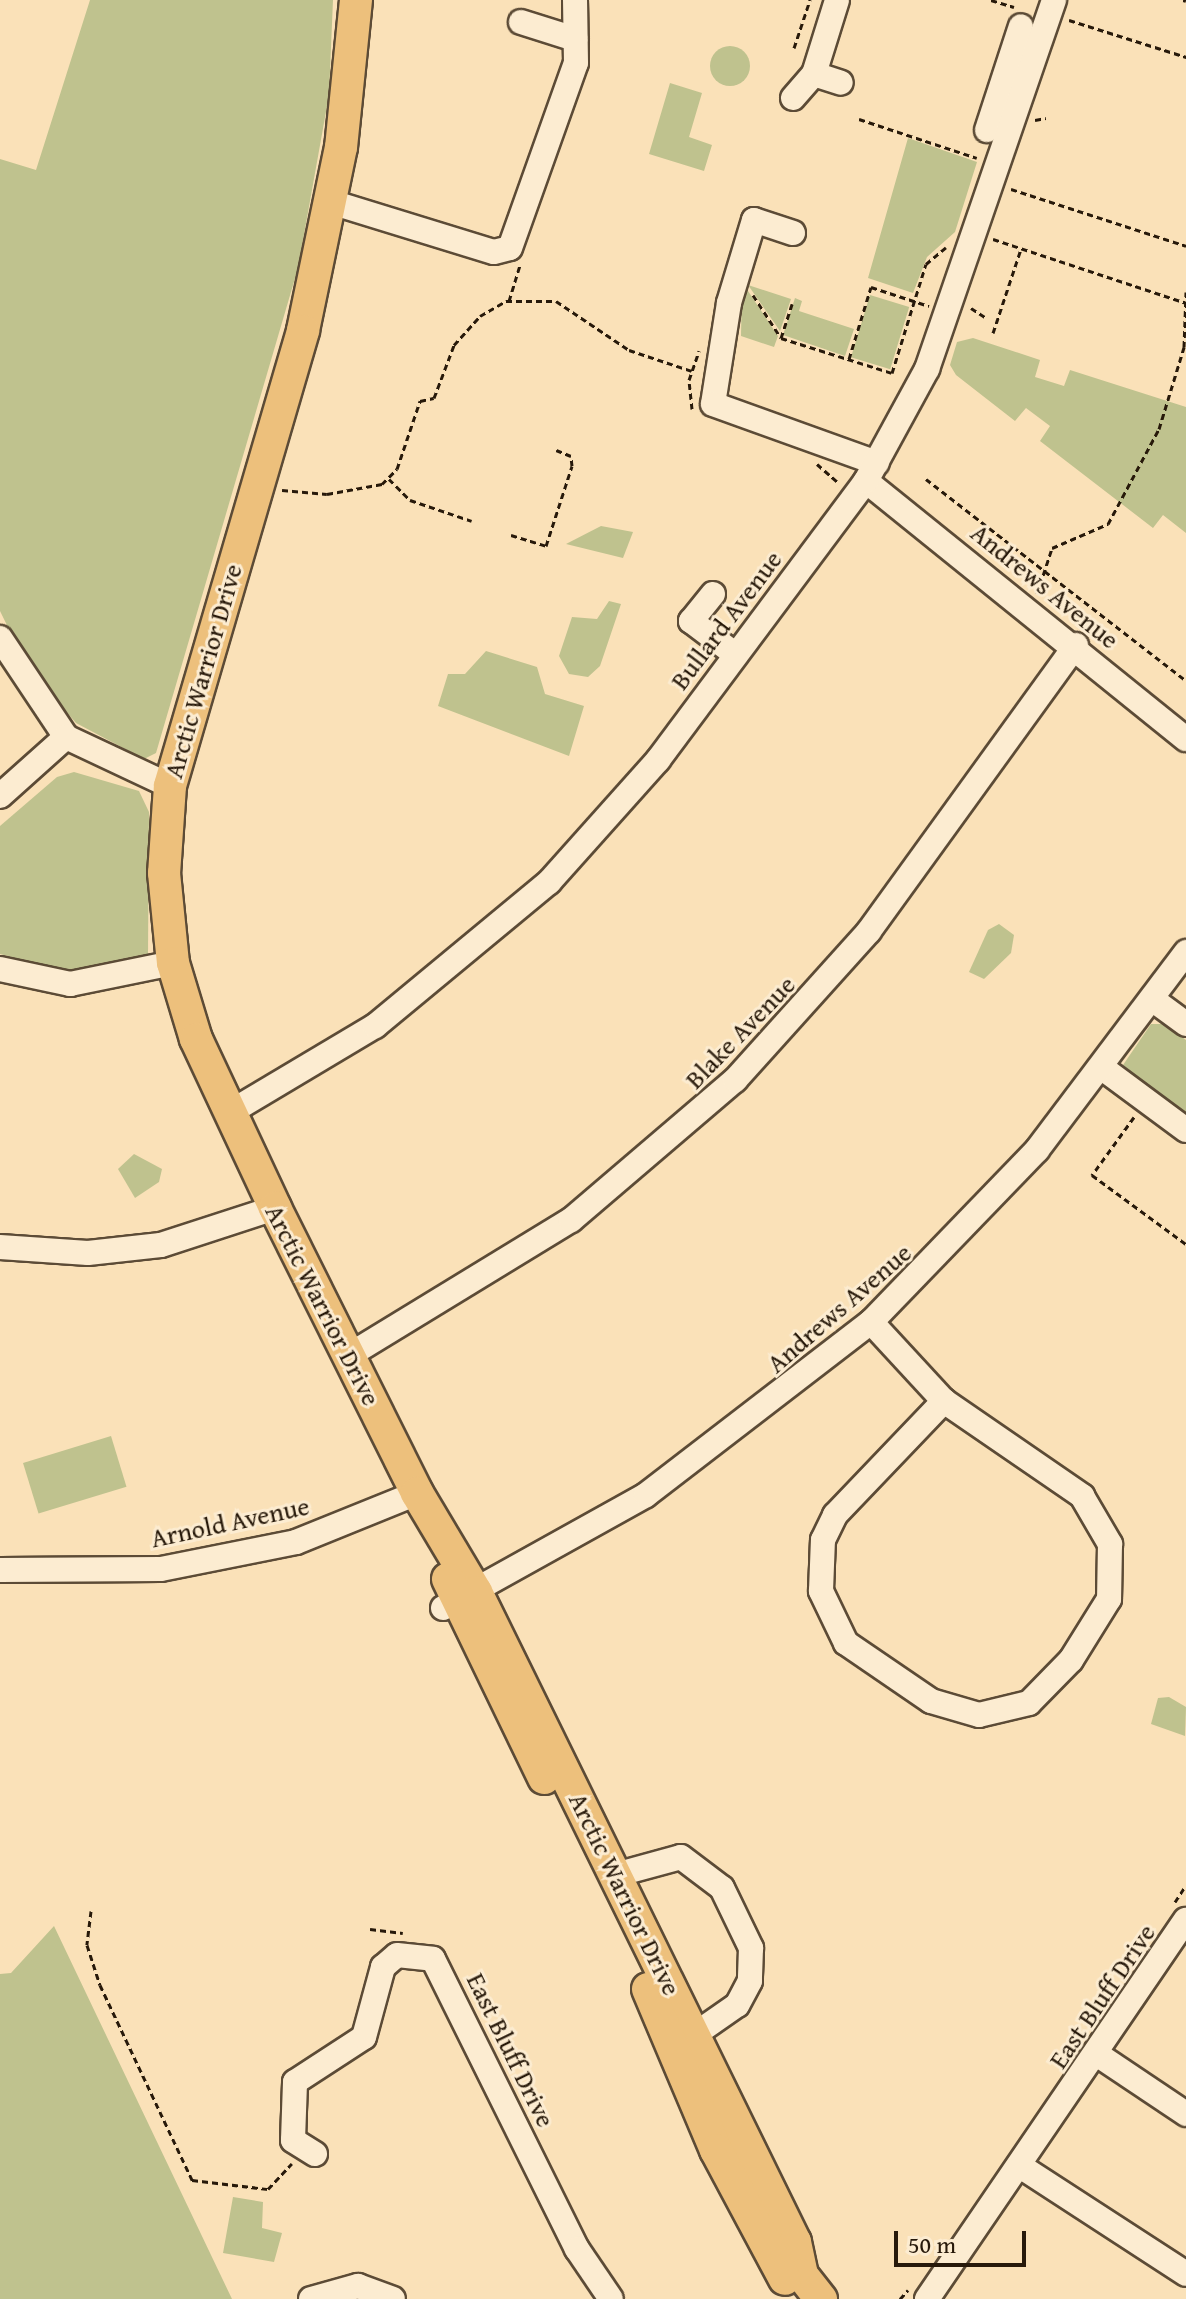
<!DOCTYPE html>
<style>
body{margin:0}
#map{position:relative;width:1186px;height:2299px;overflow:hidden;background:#fae1b8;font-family:"Gentium Book Plus",serif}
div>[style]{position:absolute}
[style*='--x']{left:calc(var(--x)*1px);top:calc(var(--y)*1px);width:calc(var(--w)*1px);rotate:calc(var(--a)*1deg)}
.green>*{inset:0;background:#bfc28e;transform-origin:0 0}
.round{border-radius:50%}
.path>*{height:3px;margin-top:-1.5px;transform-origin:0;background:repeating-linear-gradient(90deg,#27190a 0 6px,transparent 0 10px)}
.roads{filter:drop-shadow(2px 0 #5c4b36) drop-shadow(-2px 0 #5c4b36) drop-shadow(0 2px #5c4b36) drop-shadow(0 -2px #5c4b36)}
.minor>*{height:24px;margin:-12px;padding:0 12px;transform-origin:12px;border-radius:12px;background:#fcecd1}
.major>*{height:32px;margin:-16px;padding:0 16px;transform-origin:16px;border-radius:16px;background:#edc07c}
span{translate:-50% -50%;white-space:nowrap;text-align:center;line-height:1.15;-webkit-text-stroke:6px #fcecd1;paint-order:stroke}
.street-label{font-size:26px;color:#27190a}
.scale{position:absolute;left:894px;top:2231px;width:132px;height:36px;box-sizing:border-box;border:4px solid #27190a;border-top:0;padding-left:10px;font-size:24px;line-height:28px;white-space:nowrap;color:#27190a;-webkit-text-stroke:6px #fcecd1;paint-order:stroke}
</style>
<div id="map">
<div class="green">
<i style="clip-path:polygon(90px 0,333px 0,329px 95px,298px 268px,156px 753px,144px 759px,76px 723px,27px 666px,0 611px,0 159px,36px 170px)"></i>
<i class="round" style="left:710px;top:46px;width:40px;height:40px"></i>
<i style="clip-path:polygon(670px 83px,702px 93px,689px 137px,712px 145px,704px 171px,649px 154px)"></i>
<i style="clip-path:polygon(908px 138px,977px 162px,955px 232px,927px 257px,913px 293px,868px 278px)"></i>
<i style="clip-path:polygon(742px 282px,778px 336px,774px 347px,741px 336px)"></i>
<i style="clip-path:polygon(748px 285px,791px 299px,780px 331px)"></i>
<i style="left:870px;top:295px;width:41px;height:65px;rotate:17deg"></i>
<i style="clip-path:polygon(795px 298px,802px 301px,799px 311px,854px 329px,845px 356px,783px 335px)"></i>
<i style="clip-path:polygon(973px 338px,1040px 360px,1035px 377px,1064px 386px,1070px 370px,1186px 407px,1186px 533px,1163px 515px,1153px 528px,1040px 441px,1050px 426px,1026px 408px,1015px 421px,956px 375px,950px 365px,957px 342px)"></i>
<i style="clip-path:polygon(601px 526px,633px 532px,623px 558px,566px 544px)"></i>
<i style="clip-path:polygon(609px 601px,621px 604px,600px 666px,588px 677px,569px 674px,559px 656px,572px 617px,597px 619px)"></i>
<i style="clip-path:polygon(486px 651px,537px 667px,545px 694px,584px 706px,569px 756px,438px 706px,448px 674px,465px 674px)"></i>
<i style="clip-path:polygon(74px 772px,139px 791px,149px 812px,148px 954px,111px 970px,66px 971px,0 954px,0 826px,57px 777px)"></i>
<i style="clip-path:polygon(999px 924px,1014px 935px,1011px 953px,984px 979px,969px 972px,988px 930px)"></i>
<i style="clip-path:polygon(1151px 1024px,1165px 1024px,1186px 1040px,1186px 1118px,1123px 1065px)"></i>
<i style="clip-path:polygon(134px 1154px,162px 1169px,159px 1182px,135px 1198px,118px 1169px)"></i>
<i style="left:111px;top:1436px;width:53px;height:92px;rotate:73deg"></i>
<i style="clip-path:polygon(1169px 1697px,1186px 1707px,1185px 1736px,1151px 1724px,1158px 1698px)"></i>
<i style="clip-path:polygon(54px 1926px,232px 2299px,0 2299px,0 1974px,11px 1973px)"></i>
<i style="clip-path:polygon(233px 2197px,263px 2202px,262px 2228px,282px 2233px,274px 2262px,223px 2253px)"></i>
</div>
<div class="path">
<i style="--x:991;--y:0;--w:24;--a:17"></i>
<i style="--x:1183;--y:0;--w:3;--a:18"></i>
<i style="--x:1069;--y:20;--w:123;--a:17.5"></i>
<i style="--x:794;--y:48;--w:51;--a:-71.6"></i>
<i style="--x:859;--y:119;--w:124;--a:18.3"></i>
<i style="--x:1035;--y:120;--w:11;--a:-10"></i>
<i style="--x:1011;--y:189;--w:184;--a:18"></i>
<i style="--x:993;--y:239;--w:203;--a:18.3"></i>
<i style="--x:753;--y:295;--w:51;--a:56.9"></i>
<i style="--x:781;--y:338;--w:116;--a:17.5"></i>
<i style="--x:892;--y:373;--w:114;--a:-72.7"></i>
<i style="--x:926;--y:264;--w:26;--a:-40"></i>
<i style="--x:509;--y:301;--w:37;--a:-73"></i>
<i style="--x:971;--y:308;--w:17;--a:33"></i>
<i style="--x:993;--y:333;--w:89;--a:-71.6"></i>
<i style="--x:781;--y:338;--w:36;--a:-72"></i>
<i style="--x:849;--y:359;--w:75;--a:-73"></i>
<i style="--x:871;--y:287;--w:61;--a:18.1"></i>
<i style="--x:692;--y:409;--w:29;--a:-96"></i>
<i style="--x:689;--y:380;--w:31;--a:-71"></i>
<i style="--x:817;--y:464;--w:29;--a:41"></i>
<i style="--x:389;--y:479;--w:30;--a:45"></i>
<i style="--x:410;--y:500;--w:65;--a:18.7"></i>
<i style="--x:926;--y:479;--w:329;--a:37.8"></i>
<i style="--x:282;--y:490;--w:45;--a:5.1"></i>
<i style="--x:327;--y:494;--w:56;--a:-10.3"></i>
<i style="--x:382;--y:484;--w:21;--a:-45"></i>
<i style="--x:397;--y:469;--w:72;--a:-71.3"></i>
<i style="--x:420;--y:401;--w:14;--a:-12"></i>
<i style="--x:434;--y:398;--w:57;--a:-69.3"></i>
<i style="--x:454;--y:345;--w:39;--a:-48"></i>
<i style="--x:480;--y:316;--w:30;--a:-30"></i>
<i style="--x:506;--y:301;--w:50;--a:0"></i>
<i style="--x:556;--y:301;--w:88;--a:33.9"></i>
<i style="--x:629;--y:350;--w:66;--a:18.4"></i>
<i style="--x:511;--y:535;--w:37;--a:17"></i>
<i style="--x:546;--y:546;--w:84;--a:-72"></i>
<i style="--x:572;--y:466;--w:10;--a:-96"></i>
<i style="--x:571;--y:456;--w:16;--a:-158"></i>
<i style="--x:1037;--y:594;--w:48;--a:-71.9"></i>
<i style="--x:1052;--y:548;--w:61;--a:-23.2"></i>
<i style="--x:1108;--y:524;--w:108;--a:-61.8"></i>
<i style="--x:1159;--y:429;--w:86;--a:-73"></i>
<i style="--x:1184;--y:347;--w:55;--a:-87.9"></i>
<i style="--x:1134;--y:1117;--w:72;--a:125.9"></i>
<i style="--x:1092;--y:1175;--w:117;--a:36.3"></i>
<i style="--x:1175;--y:1902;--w:20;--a:-57"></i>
<i style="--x:91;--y:1911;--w:34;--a:97"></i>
<i style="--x:87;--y:1945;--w:42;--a:72"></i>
<i style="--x:100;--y:1985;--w:216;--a:64.7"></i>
<i style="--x:192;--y:2180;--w:77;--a:6.8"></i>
<i style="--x:268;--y:2189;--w:35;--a:-47"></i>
<i style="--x:370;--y:1929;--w:33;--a:7"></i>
<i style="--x:900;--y:2299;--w:12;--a:-48"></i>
</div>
<div class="roads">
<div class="minor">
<i style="--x:521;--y:22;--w:57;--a:17.5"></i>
<i style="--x:814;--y:74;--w:28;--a:18"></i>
<i style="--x:793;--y:98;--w:32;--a:-49"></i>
<i style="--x:814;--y:74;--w:77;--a:-72.7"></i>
<i style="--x:987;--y:130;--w:109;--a:-71.9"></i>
<i style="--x:331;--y:202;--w:170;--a:17.1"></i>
<i style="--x:494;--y:252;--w:16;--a:-14"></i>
<i style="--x:510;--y:248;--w:196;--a:-70.4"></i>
<i style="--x:576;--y:63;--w:63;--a:-90.9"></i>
<i style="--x:793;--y:233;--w:41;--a:-161.6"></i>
<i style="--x:754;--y:220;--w:87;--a:106.8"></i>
<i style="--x:729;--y:303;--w:102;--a:99"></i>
<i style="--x:713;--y:404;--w:174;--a:19.8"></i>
<i style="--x:866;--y:481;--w:411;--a:38.9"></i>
<i style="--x:713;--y:594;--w:35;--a:129"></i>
<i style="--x:691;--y:621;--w:56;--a:37.1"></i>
<i style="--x:0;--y:638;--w:119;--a:56.3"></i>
<i style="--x:66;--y:737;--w:115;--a:25.2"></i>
<i style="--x:0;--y:796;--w:89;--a:-41.8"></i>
<i style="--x:0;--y:969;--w:72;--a:12.1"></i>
<i style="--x:70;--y:984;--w:105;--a:-11.5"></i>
<i style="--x:1152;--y:999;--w:42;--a:36.3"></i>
<i style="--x:1101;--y:1067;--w:106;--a:36.5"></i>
<i style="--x:229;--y:1113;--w:170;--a:-30.8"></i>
<i style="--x:375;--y:1026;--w:226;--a:-39.6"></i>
<i style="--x:549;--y:882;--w:164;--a:-48.2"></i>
<i style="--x:658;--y:760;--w:348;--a:-53.3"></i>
<i style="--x:866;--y:481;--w:128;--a:-61.4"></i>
<i style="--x:927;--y:369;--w:390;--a:-71"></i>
<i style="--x:0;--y:1247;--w:88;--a:3.9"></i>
<i style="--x:88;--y:1253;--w:73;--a:-6.3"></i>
<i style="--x:161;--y:1245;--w:120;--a:-18"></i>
<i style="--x:871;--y:1322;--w:108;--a:47.3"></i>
<i style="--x:944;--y:1401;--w:168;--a:34.5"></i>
<i style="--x:1082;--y:1496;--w:56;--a:59.7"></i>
<i style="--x:1110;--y:1544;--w:55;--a:91"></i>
<i style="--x:1109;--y:1599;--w:72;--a:121.9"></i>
<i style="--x:1071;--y:1660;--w:60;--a:134.3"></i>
<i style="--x:1029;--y:1703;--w:51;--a:166.5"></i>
<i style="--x:979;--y:1715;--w:50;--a:-163.7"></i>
<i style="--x:931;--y:1701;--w:103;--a:-145.7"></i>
<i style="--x:846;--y:1643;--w:58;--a:-115.7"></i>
<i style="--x:821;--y:1591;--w:51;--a:-87.8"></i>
<i style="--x:823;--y:1540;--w:28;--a:-64"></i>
<i style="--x:835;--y:1515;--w:158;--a:-46.3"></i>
<i style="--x:348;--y:1356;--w:261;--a:-31.4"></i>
<i style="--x:571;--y:1220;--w:216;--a:-40.5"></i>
<i style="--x:735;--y:1080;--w:200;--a:-48"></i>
<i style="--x:869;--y:931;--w:353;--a:-54.1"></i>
<i style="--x:0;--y:1570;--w:161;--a:-0.4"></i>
<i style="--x:161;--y:1569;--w:138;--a:-11.3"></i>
<i style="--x:296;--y:1542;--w:131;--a:-22"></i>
<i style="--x:443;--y:1608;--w:232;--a:-29.1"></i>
<i style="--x:646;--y:1495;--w:284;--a:-37.6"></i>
<i style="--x:871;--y:1322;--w:239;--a:-46"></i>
<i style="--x:1037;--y:1150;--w:248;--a:-53"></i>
<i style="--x:615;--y:1875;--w:68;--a:-15.3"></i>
<i style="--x:681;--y:1857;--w:51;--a:37.1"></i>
<i style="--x:722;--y:1888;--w:67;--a:64.2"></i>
<i style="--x:751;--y:1948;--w:33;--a:92"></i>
<i style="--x:750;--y:1981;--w:27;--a:118"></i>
<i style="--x:737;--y:2005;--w:52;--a:145.1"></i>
<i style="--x:1098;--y:2055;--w:106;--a:33.8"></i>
<i style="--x:315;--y:2154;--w:26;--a:-148"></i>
<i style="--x:293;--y:2140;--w:58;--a:-88"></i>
<i style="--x:295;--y:2082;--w:82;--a:-33.1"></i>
<i style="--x:364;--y:2037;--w:73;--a:-74.8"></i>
<i style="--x:383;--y:1967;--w:18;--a:-41"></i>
<i style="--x:397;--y:1955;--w:36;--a:6"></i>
<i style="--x:433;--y:1959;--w:324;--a:63.6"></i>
<i style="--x:577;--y:2249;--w:60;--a:55.8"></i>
<i style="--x:1020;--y:2166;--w:198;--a:33"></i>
<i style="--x:311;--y:2299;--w:49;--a:-15.5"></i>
<i style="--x:358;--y:2286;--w:37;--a:20"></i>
<i style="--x:927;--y:2299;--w:459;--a:-55.7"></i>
</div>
<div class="major">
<i style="--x:356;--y:0;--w:148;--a:95.8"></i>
<i style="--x:341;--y:147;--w:188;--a:101.7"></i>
<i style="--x:303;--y:331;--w:474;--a:106.3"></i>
<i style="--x:170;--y:786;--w:87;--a:93.9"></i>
<i style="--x:164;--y:873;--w:90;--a:84.3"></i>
<i style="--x:173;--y:963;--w:79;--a:73.2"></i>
<i style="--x:196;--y:1039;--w:187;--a:64.9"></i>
<i style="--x:275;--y:1208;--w:318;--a:63.5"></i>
<i style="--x:417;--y:1493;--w:115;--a:59.2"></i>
<i style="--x:476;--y:1592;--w:724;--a:63.86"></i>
<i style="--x:795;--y:2242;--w:34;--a:78"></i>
<i style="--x:802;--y:2275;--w:31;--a:52"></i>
<i style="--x:448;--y:1579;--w:221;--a:64.2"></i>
<i style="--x:648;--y:1989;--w:175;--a:67.1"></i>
<i style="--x:716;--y:2150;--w:146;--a:61.9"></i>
</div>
</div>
<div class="street-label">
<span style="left:1045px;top:586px;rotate:39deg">Andrews Avenue</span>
<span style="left:726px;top:620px;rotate:-53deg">Bullard Avenue</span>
<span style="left:203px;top:671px;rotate:-74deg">Arctic Warrior Drive</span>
<span style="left:740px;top:1032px;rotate:-46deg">Blake Avenue</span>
<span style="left:323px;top:1305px;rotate:63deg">Arctic Warrior Drive</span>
<span style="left:839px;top:1308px;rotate:-41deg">Andrews Avenue</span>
<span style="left:230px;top:1522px;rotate:-12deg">Arnold Avenue</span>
<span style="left:625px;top:1894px;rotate:64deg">Arctic Warrior Drive</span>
<span style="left:1102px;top:1996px;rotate:-56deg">East Bluff Drive</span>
<span style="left:511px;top:2050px;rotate:64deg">East Bluff Drive</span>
</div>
<div class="scale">50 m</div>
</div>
